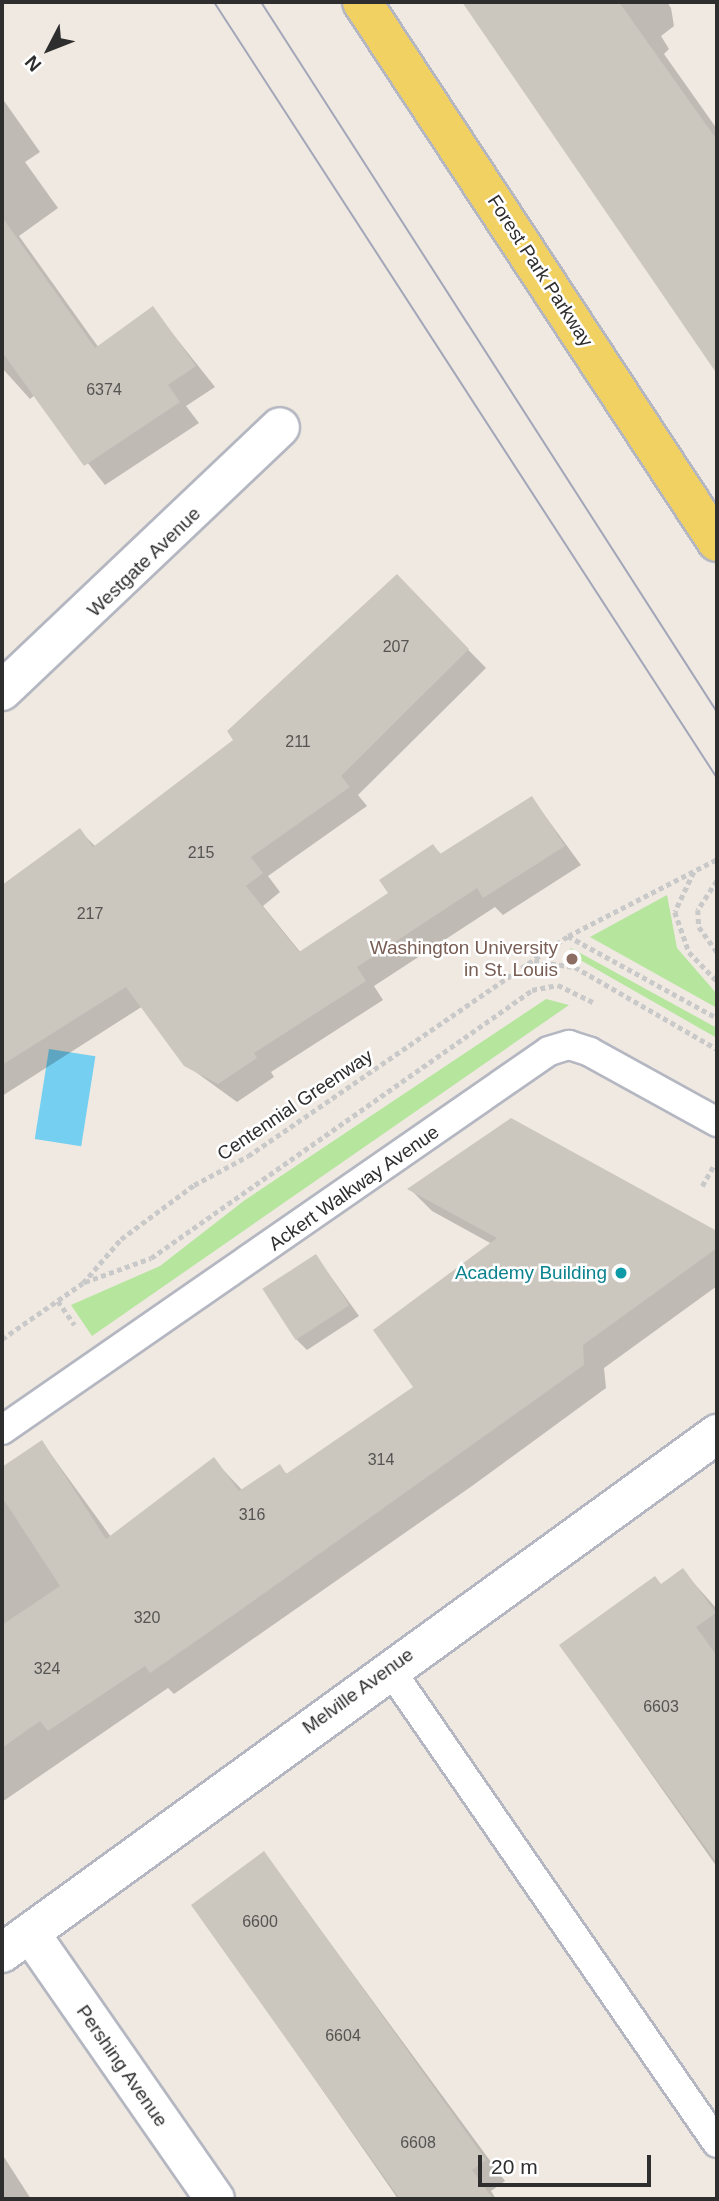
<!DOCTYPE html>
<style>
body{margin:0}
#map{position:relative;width:719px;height:2201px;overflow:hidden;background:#efe9e1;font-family:Arial,sans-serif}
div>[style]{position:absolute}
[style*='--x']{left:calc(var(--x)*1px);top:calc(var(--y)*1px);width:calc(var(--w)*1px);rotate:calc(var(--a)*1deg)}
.green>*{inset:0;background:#b6e59e}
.water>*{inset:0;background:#75cff0;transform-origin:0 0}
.shadow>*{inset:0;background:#0003}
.building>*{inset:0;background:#cbc7bf;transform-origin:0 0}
.path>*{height:4.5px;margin-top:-2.25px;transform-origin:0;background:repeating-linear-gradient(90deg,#c9c9c9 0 5px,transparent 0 8.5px)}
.roads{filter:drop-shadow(2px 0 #b4b7c1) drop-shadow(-2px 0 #b4b7c1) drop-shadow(0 2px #b4b7c1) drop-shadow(0 -2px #b4b7c1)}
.lane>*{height:28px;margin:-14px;padding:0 14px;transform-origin:14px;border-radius:14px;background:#fff}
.street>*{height:38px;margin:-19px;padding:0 19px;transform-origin:19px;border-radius:19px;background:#fff}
.primary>*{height:38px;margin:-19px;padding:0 19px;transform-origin:19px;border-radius:19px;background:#f2d163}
.tram>*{height:2px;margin:-1px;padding:0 1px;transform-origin:1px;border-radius:1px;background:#a3a6b8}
.dots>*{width:19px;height:19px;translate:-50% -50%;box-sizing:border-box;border:4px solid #fff;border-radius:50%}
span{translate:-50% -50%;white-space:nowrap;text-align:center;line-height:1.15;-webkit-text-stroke:5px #fff;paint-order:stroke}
.number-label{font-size:16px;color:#555452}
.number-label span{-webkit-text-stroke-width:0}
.street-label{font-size:19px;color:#2e2e2e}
.education-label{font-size:19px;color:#785e54}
.right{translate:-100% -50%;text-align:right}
.culture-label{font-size:19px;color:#0d838f}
.frame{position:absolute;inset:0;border:4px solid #2e2e2e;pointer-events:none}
.north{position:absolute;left:14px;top:14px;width:70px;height:70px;-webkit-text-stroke:5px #fff;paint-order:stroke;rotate:228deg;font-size:19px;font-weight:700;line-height:28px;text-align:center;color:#2e2e2e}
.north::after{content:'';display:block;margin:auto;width:24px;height:32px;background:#2e2e2e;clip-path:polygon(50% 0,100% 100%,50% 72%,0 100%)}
.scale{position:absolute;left:478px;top:2155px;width:173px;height:32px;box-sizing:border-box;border:4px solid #2e2e2e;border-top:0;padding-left:9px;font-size:21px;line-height:24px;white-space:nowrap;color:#2e2e2e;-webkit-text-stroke:5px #fff;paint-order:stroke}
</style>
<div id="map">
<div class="green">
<i style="clip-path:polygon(667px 895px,677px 948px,717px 994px,717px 1008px,590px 937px)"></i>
<i style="clip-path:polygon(571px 948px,717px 1028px,717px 1038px,568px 953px)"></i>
<i style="clip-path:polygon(546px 999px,569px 1005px,92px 1336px,71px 1305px,160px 1266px,245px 1200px)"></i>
</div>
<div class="water">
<i style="left:49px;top:1049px;width:47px;height:91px;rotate:9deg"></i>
</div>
<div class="shadow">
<i style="clip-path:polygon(465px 2px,667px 2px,671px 8px,674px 26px,661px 36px,669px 49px,664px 54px,717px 129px,717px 371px)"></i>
<i style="clip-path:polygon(2px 98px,40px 152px,25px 162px,58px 208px,19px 236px,99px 348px,153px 309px,215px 387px,186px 406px,199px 423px,105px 485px,35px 395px,30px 399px,2px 368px)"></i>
<i style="clip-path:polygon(397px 577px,486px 668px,358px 795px,367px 806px,268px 876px,280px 892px,263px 906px,301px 953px,390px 894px,433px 846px,442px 855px,532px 798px,581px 865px,503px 915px,495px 907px,374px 986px,383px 1000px,271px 1072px,274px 1077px,237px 1102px,186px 1065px,143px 1006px,2px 1096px,2px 917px,26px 901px,80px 831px,96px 847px,235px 741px)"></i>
<i style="clip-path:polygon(511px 1120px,717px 1233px,717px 1286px,604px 1368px,606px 1388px,472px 1486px,174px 1694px,168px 1688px,2px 1802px,2px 1469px,42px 1442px,111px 1537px,214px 1460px,243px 1491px,279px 1466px,288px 1475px,415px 1387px,492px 1244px,432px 1211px,410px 1189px)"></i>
<i style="clip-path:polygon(316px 1256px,359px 1316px,307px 1350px,296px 1339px)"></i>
<i style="clip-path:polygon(683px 1571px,717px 1609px,717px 1867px,561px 1646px)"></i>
<i style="clip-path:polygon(264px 1853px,505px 2181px,491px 2191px,496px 2199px,398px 2199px,194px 1905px)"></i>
<i style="clip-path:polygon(2px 2154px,31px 2199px,2px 2199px)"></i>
</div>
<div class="building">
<i style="clip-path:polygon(462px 2px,619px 2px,717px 140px,717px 374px)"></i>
<i style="clip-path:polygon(2px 217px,95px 348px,153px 306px,196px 366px,168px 385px,180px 402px,84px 466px,2px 352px)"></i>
<i style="clip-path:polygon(397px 574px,469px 649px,341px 776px,350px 787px,251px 857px,263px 873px,246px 886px,299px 952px,388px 893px,379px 880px,433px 844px,440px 854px,532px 796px,565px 846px,483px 898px,477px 888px,357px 967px,366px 981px,254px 1053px,257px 1058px,218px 1084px,184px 1066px,126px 987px,2px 1065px,2px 885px,80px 828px,93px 847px,233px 740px,227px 731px)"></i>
<i style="clip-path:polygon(511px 1118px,717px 1231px,717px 1248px,583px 1345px,584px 1365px,242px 1609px,150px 1673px,145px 1666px,48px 1731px,40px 1721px,2px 1748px,2px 1625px,60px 1586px,2px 1497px,2px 1467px,42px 1440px,106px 1539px,214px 1457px,239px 1491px,280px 1464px,286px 1474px,413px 1387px,373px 1330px,497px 1238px,407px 1189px)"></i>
<i style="left:316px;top:1254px;width:61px;height:64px;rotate:57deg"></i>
<i style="clip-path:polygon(683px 1568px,716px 1613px,696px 1627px,717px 1656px,717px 1863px,559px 1645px,655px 1576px,661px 1584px)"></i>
<i style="clip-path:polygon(264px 1851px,486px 2160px,472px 2170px,493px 2199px,400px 2199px,191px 1905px)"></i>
</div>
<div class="path">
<i style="--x:694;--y:872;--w:44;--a:115.4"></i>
<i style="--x:675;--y:912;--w:42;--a:70.7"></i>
<i style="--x:689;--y:952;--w:40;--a:46"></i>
<i style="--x:717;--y:881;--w:35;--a:123"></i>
<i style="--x:698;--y:910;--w:17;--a:87"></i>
<i style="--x:699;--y:927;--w:31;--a:54"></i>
<i style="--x:568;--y:936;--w:170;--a:28.8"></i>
<i style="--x:534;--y:961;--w:41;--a:8.3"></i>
<i style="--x:575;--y:967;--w:164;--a:30"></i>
<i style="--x:702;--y:1186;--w:22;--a:-60"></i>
<i style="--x:85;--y:1282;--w:70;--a:-20"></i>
<i style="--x:151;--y:1258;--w:466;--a:-35.1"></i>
<i style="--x:532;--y:990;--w:26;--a:-11"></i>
<i style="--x:558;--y:985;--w:41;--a:25.9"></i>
<i style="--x:58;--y:1301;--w:29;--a:55"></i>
<i style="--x:2;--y:1339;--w:98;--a:-34.7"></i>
<i style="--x:83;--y:1283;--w:58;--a:-49.2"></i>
<i style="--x:121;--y:1239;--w:91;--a:-36.5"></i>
<i style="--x:194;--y:1185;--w:61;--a:-28.2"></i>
<i style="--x:248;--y:1156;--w:388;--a:-34.5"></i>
<i style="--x:568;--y:936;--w:168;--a:-27.3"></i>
</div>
<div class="roads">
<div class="lane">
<i style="--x:2;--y:1430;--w:665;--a:-34.72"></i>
<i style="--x:549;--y:1051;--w:21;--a:-17"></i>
<i style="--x:569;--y:1045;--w:22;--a:18"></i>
<i style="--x:590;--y:1052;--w:145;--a:28.9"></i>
<i style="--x:389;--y:1668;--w:577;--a:55.37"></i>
</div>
<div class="street">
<i style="--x:2;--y:691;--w:383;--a:-43.5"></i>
<i style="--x:30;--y:1933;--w:324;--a:55.2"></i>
<i style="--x:2;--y:1953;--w:884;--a:-35.97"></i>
</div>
<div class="primary">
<i style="--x:362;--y:2;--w:646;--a:56.68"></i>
</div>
</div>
<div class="tram">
<i style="--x:214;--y:2;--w:925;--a:57.05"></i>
<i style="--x:261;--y:2;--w:844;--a:57.29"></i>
</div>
<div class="dots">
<i style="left:572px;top:959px;background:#8d6e63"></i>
<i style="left:621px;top:1273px;background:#0f9aa8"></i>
</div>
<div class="number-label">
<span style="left:104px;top:390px">6374</span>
<span style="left:396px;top:647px">207</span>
<span style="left:298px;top:742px">211</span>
<span style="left:201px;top:853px">215</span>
<span style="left:90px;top:914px">217</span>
<span style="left:381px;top:1460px">314</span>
<span style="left:252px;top:1515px">316</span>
<span style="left:147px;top:1618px">320</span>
<span style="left:47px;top:1669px">324</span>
<span style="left:661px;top:1707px">6603</span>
<span style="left:260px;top:1922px">6600</span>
<span style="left:343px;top:2036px">6604</span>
<span style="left:418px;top:2143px">6608</span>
</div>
<div class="street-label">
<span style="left:540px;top:271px;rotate:57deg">Forest Park Parkway</span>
<span style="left:144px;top:562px;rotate:-44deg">Westgate Avenue</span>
<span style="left:295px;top:1105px;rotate:-34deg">Centennial Greenway</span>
<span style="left:354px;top:1188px;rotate:-35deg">Ackert Walkway Avenue</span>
<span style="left:358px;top:1691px;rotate:-36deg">Melville Avenue</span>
<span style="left:122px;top:2066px;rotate:55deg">Pershing Avenue</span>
</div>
<div class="education-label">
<span class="right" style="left:558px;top:959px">Washington University<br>in St. Louis</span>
</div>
<div class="culture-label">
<span class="right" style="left:607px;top:1273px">Academy Building</span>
</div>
<div class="frame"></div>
<div class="north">N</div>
<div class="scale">20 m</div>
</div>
